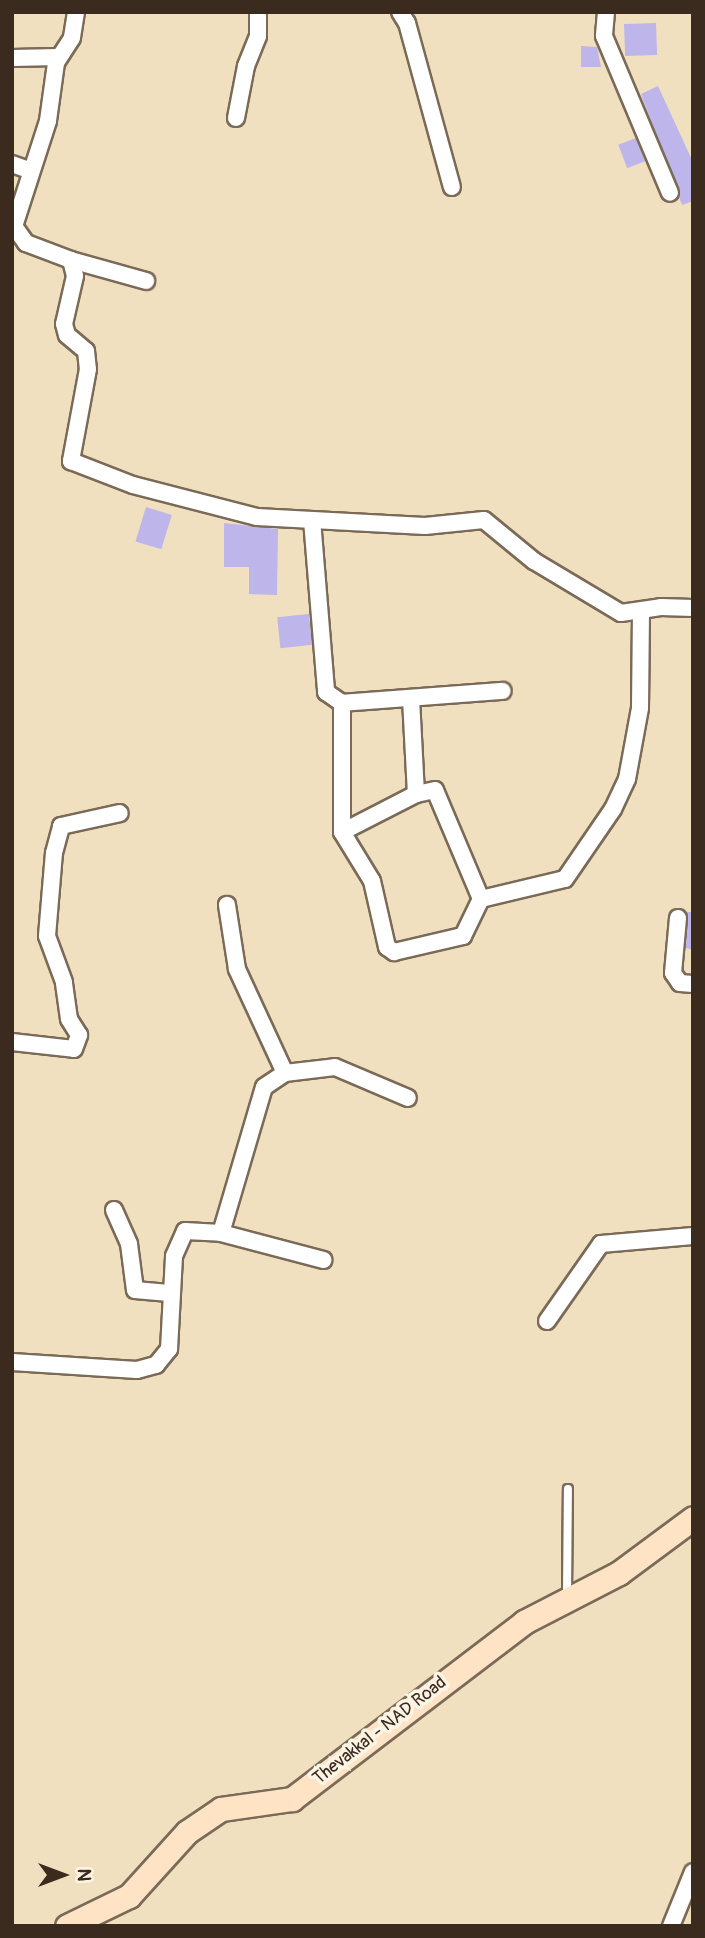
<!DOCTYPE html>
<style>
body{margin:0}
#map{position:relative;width:705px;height:1938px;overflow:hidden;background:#f0e0c0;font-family:Pangolin,sans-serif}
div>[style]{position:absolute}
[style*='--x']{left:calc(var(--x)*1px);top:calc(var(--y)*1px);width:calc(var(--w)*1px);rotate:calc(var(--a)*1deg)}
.building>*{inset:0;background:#beb5eb;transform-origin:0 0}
.roads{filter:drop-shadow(2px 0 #7a6a57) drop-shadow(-2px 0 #7a6a57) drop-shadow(0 2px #7a6a57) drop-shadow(0 -2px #7a6a57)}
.lane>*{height:8px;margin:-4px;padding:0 4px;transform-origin:4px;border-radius:4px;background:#fff}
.street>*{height:16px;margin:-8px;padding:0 8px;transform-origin:8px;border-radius:8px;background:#fff}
.secondary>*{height:23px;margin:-11.5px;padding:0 11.5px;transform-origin:11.5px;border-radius:11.5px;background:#fee4c5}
span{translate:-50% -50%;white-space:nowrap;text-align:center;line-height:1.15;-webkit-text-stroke:7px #fcf5e5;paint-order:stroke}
.street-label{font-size:18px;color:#3b2a1e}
.frame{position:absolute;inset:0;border:14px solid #3b2a1e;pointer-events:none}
.north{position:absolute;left:28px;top:1840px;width:70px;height:70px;-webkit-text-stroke:5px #fcf5e5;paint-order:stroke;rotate:90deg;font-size:19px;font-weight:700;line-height:28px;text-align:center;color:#3b2a1e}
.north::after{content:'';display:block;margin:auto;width:24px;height:32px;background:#3b2a1e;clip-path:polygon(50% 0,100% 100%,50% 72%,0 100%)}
</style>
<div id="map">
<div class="building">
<i style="left:656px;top:23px;width:32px;height:32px;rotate:88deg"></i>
<i style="clip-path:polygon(581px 46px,597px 47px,601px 67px,581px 67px)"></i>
<i style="clip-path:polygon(658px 86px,693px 162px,693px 201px,682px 205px,641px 94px)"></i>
<i style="left:636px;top:138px;width:25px;height:19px;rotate:69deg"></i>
<i style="left:146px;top:507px;width:27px;height:36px;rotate:17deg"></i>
<i style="clip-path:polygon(224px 523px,278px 529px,277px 595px,249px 594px,249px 567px,224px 567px)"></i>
<i style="left:309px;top:614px;width:31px;height:32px;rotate:84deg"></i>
<i style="clip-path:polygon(687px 912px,693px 912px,693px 950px,686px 948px)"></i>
</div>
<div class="roads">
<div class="lane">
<i style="--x:567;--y:1595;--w:106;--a:-89.5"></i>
</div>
<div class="street">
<i style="--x:76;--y:12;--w:26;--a:99"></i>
<i style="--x:72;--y:38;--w:30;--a:123"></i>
<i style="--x:56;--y:63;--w:59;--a:97.9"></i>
<i style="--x:48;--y:121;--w:110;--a:107.9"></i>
<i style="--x:14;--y:226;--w:21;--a:55"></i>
<i style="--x:26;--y:243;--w:48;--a:20.7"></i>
<i style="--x:71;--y:260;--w:16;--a:76"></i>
<i style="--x:75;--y:276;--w:49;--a:102.9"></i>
<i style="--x:64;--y:324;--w:11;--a:75"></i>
<i style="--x:67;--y:335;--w:25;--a:40"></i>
<i style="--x:86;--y:351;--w:18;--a:84"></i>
<i style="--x:88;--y:369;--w:94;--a:100.5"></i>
<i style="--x:71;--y:461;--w:66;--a:21.2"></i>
<i style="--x:133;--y:485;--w:128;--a:14.5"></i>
<i style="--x:257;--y:517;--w:168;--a:3.1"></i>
<i style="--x:425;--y:526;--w:59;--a:-5.8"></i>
<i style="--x:484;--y:520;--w:65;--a:39.4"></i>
<i style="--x:534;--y:561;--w:101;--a:30.9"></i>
<i style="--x:621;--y:613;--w:40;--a:-8.5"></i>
<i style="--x:661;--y:607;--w:32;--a:2"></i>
<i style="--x:400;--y:12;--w:13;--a:58"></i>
<i style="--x:407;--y:23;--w:170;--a:74.7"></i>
<i style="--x:606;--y:12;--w:24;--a:95"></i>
<i style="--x:604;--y:36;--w:170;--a:67.2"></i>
<i style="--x:12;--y:58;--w:46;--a:-1.2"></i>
<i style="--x:236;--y:118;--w:53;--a:-79.1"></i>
<i style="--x:246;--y:66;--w:32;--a:-68"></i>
<i style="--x:258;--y:36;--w:24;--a:-90"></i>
<i style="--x:12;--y:164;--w:20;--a:20"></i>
<i style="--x:71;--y:260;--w:78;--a:15.6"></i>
<i style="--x:312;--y:520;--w:173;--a:85.3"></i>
<i style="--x:326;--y:692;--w:19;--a:35"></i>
<i style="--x:342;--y:703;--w:161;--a:-4.3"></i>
<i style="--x:342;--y:703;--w:129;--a:90"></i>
<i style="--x:342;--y:832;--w:57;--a:58.5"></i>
<i style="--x:372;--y:881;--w:68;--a:77.2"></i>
<i style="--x:387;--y:947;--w:9;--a:36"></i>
<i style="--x:394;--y:952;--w:71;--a:-13.1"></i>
<i style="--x:463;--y:936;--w:41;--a:-64.1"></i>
<i style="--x:481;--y:899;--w:118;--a:-112.9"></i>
<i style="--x:435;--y:790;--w:19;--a:168"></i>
<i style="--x:342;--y:832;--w:83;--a:-27.2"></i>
<i style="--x:416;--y:794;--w:95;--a:-93"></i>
<i style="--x:481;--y:899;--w:86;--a:-13.4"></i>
<i style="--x:565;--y:879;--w:85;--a:-55.6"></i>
<i style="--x:613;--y:809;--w:33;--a:-65"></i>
<i style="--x:627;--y:779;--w:72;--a:-79.6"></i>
<i style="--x:640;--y:708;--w:96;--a:-89.4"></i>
<i style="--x:678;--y:918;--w:55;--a:95.2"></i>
<i style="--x:673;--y:973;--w:12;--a:55"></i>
<i style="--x:680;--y:983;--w:13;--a:4"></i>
<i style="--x:12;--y:1042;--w:62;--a:6.4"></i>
<i style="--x:74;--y:1049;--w:15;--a:-70"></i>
<i style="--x:79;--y:1035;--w:19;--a:-122"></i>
<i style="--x:69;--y:1019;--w:37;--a:-98"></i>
<i style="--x:64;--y:982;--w:49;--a:-110.3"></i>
<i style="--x:47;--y:936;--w:83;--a:-85.2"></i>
<i style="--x:54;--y:853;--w:28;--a:-75"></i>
<i style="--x:61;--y:826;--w:60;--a:-12.4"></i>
<i style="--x:285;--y:1073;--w:50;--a:-6.8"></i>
<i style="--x:335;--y:1067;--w:79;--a:23"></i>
<i style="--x:114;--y:1210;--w:37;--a:66"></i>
<i style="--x:129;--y:1244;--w:46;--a:82.6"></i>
<i style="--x:135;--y:1290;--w:37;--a:5"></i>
<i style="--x:221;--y:1233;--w:152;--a:-73.6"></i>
<i style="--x:264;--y:1087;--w:25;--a:-34"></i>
<i style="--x:285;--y:1073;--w:115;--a:-114.8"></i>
<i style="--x:237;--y:969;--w:65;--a:-98.9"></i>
<i style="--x:547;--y:1321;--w:94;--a:-55"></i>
<i style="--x:601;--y:1244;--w:92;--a:-5"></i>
<i style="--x:12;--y:1362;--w:125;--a:3.7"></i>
<i style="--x:137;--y:1370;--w:20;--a:-15"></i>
<i style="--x:156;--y:1365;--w:21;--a:-51"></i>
<i style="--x:169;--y:1349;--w:93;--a:-86.9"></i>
<i style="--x:174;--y:1256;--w:27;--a:-66"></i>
<i style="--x:185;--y:1231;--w:36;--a:3"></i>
<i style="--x:221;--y:1233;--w:106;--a:14.8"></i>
<i style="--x:671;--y:1926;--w:58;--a:-67.8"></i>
</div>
<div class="secondary">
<i style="--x:67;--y:1926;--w:69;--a:-25.8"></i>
<i style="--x:129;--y:1896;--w:86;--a:-47.8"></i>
<i style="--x:187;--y:1832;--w:41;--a:-34.1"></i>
<i style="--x:221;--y:1809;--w:72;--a:-8"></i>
<i style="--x:292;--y:1799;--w:292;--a:-37.3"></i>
<i style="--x:524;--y:1622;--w:107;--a:-27.3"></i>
<i style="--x:619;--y:1573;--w:92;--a:-36.6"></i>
</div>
</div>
<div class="street-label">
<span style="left:380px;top:1731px;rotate:-38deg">Thevakkal - NAD Road</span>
</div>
<div class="frame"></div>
<div class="north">N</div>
</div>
